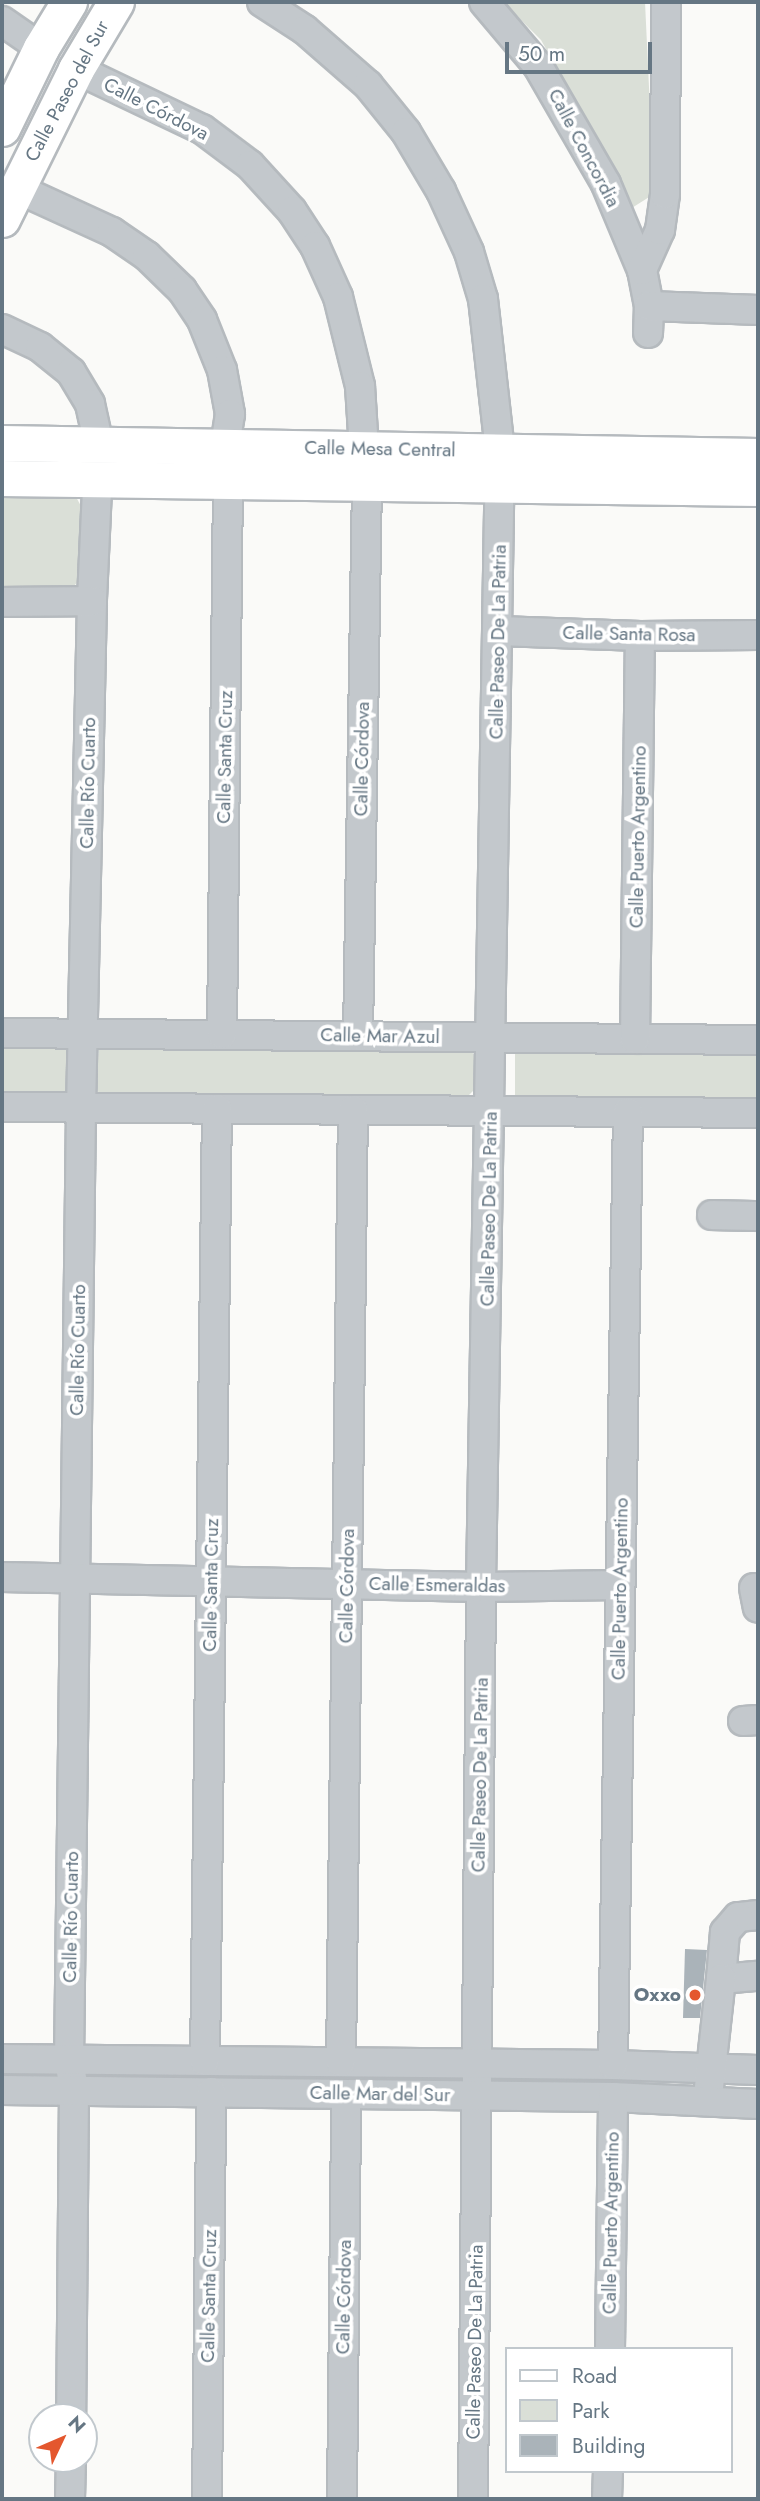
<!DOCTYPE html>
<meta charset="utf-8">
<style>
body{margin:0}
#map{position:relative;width:760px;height:2501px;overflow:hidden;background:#fafaf8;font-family:Jost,sans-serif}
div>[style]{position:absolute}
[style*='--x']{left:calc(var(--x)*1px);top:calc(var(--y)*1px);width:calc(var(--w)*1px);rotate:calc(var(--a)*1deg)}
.green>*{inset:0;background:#dadfd7;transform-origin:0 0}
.building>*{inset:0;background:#aab3b9}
.roads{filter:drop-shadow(2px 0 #b5babe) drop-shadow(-2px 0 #b5babe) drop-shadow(0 2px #b5babe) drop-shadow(0 -2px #b5babe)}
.minor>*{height:28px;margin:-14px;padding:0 14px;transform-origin:14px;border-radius:14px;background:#c3c8cc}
.major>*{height:35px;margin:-17.5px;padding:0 17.5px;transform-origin:17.5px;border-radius:17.5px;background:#fff}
.dots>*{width:19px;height:19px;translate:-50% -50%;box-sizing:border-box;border:4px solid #fff;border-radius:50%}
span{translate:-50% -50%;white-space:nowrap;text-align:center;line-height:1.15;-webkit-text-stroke:7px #fff;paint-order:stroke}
.street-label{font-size:19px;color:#657683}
.poi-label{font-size:19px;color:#657683;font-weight:700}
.right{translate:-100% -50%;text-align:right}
.frame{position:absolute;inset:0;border:4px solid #657683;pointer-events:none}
.legend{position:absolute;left:505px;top:2347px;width:228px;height:126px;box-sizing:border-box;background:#fff;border:2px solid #c1c8cd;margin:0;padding:9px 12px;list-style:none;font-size:21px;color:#657683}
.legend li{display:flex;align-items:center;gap:14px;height:35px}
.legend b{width:35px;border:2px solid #c1c8cd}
.north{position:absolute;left:28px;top:2403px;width:70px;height:70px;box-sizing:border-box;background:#fff;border:2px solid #c1c8cd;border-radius:50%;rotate:46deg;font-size:19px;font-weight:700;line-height:28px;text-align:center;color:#657683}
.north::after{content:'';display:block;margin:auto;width:24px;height:32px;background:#e4572e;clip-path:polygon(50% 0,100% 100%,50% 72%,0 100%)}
.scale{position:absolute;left:505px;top:42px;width:147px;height:32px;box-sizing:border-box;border:4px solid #657683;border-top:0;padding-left:9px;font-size:21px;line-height:24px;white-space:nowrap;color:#657683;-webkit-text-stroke:5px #fff;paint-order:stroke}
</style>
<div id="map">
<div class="green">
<i style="clip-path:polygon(503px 2px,645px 2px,654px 194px,627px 211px,579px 108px,541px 40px)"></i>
<i style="clip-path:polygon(63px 493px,76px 497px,81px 506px,81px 578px,66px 595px,2px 592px,2px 497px)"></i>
<i style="left:2px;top:1042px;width:68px;height:57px;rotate:3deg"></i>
<i style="clip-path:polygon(99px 1046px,463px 1047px,474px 1054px,474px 1090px,467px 1097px,100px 1096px,96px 1087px)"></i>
<i style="left:758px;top:1051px;width:54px;height:243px;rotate:90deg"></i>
</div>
<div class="building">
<i style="clip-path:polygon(685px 1949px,707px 1950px,700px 2018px,683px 2018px)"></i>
</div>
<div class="roads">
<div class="minor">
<i style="--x:262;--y:2;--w:51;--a:33.1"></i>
<i style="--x:305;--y:30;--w:84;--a:41.1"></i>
<i style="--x:368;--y:85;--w:60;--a:51"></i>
<i style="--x:406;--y:132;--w:69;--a:59.3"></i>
<i style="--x:441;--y:191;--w:67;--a:65.3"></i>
<i style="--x:469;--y:252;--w:49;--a:73.4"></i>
<i style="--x:483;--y:299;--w:153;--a:83.6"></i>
<i style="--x:500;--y:451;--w:1136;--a:90.96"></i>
<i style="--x:481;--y:1587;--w:912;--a:90.5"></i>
<i style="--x:484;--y:2;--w:84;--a:49.8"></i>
<i style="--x:538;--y:66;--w:136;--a:60"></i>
<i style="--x:606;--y:184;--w:93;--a:67.3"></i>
<i style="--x:642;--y:270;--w:37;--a:79"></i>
<i style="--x:649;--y:306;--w:27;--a:92"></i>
<i style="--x:2;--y:21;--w:47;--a:34.7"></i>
<i style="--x:76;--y:69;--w:140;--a:25.5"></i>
<i style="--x:202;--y:129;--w:60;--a:36.9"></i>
<i style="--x:250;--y:165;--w:62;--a:47.6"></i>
<i style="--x:292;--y:211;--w:42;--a:56.7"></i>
<i style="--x:315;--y:246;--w:56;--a:65.7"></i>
<i style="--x:338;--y:297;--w:92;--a:76.1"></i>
<i style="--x:360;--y:386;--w:63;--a:86.4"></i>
<i style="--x:16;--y:188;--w:106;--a:24.6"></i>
<i style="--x:112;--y:232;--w:42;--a:34.4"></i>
<i style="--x:147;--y:256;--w:49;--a:44.2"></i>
<i style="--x:182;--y:290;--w:36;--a:56"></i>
<i style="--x:202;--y:320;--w:54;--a:68.2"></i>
<i style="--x:222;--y:370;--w:45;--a:79.7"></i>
<i style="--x:230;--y:414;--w:33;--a:99"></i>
<i style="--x:642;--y:270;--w:44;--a:-65.8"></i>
<i style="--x:660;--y:230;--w:36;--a:-82"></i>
<i style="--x:665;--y:194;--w:192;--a:-89.7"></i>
<i style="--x:649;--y:306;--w:109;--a:2.1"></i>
<i style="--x:2;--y:329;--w:42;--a:25.3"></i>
<i style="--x:40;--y:347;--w:40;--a:39"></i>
<i style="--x:71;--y:372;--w:37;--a:59"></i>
<i style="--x:90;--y:404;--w:42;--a:77.6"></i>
<i style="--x:99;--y:445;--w:156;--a:92.6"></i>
<i style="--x:92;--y:601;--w:507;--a:91.24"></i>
<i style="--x:81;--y:1108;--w:951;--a:90.72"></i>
<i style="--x:69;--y:2059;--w:32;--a:81"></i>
<i style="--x:74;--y:2091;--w:326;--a:90.5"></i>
<i style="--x:2;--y:602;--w:90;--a:-0.6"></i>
<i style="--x:499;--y:631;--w:141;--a:2"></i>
<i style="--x:640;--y:636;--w:118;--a:-0.5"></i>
<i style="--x:2;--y:1033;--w:756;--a:0.53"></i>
<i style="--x:222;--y:1034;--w:554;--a:-89.38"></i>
<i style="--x:358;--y:1036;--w:554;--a:-89.07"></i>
<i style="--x:635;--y:1039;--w:403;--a:-89.3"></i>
<i style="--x:2;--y:1107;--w:756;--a:0.45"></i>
<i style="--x:712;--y:1215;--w:46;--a:1.2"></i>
<i style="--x:2;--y:1577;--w:479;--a:1.2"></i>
<i style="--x:481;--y:1587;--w:139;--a:-0.8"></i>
<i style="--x:754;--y:1588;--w:20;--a:79"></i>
<i style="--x:743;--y:1721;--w:15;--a:-4"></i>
<i style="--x:758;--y:1915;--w:20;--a:174"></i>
<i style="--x:738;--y:1917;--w:20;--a:131"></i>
<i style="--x:725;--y:1932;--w:47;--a:94.9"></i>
<i style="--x:721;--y:1979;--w:37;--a:-5"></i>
<i style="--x:2;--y:2059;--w:611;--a:0.56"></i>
<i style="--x:613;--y:2065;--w:145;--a:2"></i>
<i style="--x:205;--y:2061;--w:952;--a:-89.28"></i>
<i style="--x:341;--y:2062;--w:952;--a:-89.28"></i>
<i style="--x:613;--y:2065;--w:953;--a:-89.1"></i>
<i style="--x:709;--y:2087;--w:109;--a:-83.7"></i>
<i style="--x:2;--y:2090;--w:611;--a:0.66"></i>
<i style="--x:613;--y:2097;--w:145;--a:2.8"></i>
<i style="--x:610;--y:2349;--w:252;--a:-89.3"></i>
<i style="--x:70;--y:2499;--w:40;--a:-88.6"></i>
<i style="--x:207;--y:2499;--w:407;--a:-89.4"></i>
<i style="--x:342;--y:2499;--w:405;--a:-89.4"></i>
<i style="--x:607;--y:2499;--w:28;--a:-88"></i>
</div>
<div class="major">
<i style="--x:2;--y:128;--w:89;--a:-64"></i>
<i style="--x:41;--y:48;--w:54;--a:-58.7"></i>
<i style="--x:2;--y:219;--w:167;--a:-63.7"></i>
<i style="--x:76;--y:69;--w:78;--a:-59.2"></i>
<i style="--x:2;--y:443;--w:756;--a:0.99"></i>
<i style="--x:2;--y:478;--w:756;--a:0.76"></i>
</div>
</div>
<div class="dots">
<i style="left:695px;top:1995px;background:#e4572e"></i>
</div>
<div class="street-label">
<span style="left:67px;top:91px;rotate:-62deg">Calle Paseo del Sur</span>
<span style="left:156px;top:109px;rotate:27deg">Calle Córdova</span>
<span style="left:584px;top:148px;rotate:62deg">Calle Concordia</span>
<span style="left:380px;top:449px;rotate:1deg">Calle Mesa Central</span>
<span style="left:629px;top:634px;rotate:1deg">Calle Santa Rosa</span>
<span style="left:498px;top:642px;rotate:-89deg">Calle Paseo De La Patria</span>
<span style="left:225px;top:757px;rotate:-89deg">Calle Santa Cruz</span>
<span style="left:362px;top:759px;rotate:-89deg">Calle Córdova</span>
<span style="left:88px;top:783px;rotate:-89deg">Calle Río Cuarto</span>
<span style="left:638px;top:837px;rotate:-89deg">Calle Puerto Argentino</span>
<span style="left:380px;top:1036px;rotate:1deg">Calle Mar Azul</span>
<span style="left:489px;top:1209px;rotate:-89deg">Calle Paseo De La Patria</span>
<span style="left:78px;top:1350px;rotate:-89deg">Calle Río Cuarto</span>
<span style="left:211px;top:1585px;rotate:-89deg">Calle Santa Cruz</span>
<span style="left:437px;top:1585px;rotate:1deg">Calle Esmeraldas</span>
<span style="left:347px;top:1586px;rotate:-89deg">Calle Córdova</span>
<span style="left:620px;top:1589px;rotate:-89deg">Calle Puerto Argentino</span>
<span style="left:480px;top:1775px;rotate:-89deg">Calle Paseo De La Patria</span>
<span style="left:71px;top:1917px;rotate:-89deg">Calle Río Cuarto</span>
<span style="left:380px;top:2094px;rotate:1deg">Calle Mar del Sur</span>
<span style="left:611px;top:2223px;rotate:-89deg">Calle Puerto Argentino</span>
<span style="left:209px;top:2296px;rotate:-89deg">Calle Santa Cruz</span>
<span style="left:344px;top:2297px;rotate:-89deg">Calle Córdova</span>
<span style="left:475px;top:2342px;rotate:-89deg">Calle Paseo De La Patria</span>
</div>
<div class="poi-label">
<span class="right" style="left:681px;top:1995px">Oxxo</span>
</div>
<div class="frame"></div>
<ul class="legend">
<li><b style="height:9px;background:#fff"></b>Road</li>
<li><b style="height:19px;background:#dadfd7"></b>Park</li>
<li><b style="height:19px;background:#aab3b9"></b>Building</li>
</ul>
<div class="north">N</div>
<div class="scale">50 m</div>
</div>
